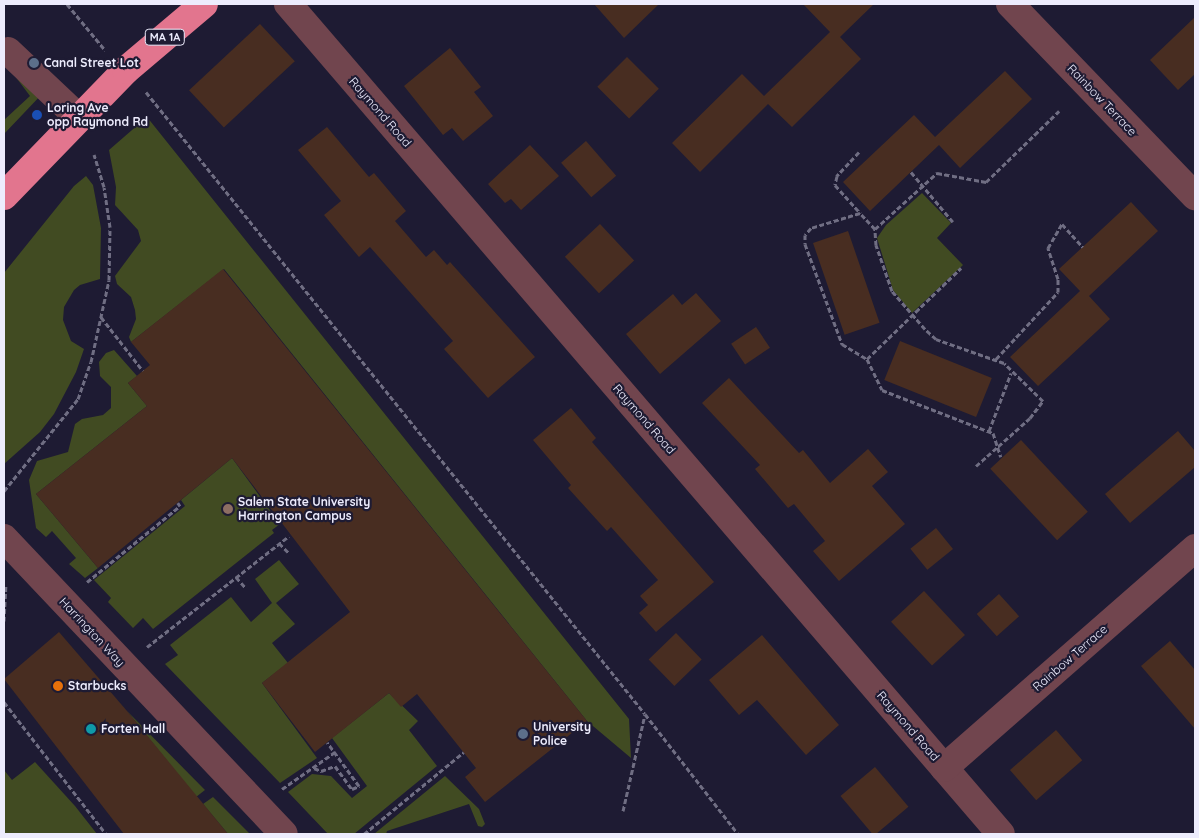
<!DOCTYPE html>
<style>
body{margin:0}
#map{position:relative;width:1199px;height:838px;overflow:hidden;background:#1e1b33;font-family:Quicksand,sans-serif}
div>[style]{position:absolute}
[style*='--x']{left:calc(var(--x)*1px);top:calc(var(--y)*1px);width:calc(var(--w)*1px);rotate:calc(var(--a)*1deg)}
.green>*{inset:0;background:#414b22}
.building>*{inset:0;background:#482d21;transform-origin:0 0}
.path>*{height:3px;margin-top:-1.5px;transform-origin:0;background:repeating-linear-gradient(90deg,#706e83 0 5px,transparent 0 7.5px)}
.minor>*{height:28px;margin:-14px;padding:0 14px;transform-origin:14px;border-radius:14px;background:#71454e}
.highway>*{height:28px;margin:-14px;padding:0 14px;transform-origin:14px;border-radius:14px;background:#e2758e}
.dots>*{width:14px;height:14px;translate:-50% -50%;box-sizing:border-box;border:2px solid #1e1b33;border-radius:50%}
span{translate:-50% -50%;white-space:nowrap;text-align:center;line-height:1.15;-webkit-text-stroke:4.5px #1e1b33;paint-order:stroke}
.shield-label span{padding:1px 4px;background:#1e1b33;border:1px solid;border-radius:4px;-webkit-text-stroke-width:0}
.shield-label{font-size:11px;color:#edecfd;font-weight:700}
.poi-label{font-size:12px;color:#edecfd;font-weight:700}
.left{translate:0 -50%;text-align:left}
.street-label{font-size:12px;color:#edecfd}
.frame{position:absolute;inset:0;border:5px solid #edecfd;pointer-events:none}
</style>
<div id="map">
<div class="green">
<i style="clip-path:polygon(15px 76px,43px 93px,4px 134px,4px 120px,30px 96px)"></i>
<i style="clip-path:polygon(147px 117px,629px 719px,631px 758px,587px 721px,224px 269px,131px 342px,129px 337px,136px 319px,135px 310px,131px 297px,117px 284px,115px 276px,141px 241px,138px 230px,115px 205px,116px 187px,109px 150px)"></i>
<i style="clip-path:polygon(86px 176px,93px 185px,101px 228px,100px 279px,80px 285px,74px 290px,64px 307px,63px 320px,71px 341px,84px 349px,76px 372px,54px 414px,40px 432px,4px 464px,4px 273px,74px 186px)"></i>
<i style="clip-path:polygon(922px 193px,951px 223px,937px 238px,963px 265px,912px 313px,893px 290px,877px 238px,886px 225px)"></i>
<i style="clip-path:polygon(114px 350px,137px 376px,128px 383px,147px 406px,36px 494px,98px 568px,85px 578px,69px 564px,76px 558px,52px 531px,46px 537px,36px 528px,29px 480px,37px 461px,68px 452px,75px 424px,82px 419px,103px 415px,111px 408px,111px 387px,100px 376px,99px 362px,106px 353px)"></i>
<i style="clip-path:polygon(232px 458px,280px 524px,272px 530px,274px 533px,153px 629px,143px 618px,133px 628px,108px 602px,111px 598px,94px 580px,185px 506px,181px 500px)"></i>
<i style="clip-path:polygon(279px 560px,299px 584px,276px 603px,295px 624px,272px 643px,288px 663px,262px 683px,317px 758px,280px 783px,165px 664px,178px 655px,170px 645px,231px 597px,251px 622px,272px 603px,255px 579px)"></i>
<i style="clip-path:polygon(389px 693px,418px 721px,409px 730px,437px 766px,354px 834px,328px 834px,288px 792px,312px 774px,331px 776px,352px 798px,367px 786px,332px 738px)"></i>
<i style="clip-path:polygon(127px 711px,205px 790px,196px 797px)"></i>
<i style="clip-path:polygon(35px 762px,75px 806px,97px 834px,4px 834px,4px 770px,12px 780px)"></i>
<i style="clip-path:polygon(445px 776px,479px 809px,485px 824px,482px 827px,478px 826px,469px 804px,387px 831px,386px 834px,374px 834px)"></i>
<i style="clip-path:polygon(213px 797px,250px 834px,228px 834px,203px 804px)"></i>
</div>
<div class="building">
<i style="clip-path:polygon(594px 4px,659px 4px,624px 38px)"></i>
<i style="clip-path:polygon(803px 4px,874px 4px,840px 37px,861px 59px,792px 127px,768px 104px,700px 172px,672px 143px,742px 74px,764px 96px,830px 32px)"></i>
<i style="clip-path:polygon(1195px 17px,1195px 74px,1178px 90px,1150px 60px)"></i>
<i style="left:260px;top:24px;width:51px;height:97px;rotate:47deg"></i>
<i style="clip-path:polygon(450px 48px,481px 87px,474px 92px,493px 116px,463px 141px,452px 128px,443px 135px,404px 86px)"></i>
<i style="left:627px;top:57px;width:45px;height:42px;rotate:45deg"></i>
<i style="clip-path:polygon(1005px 71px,1032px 99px,960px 168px,939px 145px,870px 211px,843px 182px,914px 115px,935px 137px)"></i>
<i style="clip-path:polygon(327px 127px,369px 177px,374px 173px,406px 211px,395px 221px,426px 257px,434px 250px,447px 265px,450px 262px,535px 357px,488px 398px,444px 349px,453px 341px,370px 247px,359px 257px,324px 215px,341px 201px,298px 150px)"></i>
<i style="left:586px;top:141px;width:46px;height:33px;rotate:49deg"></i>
<i style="clip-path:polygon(530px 145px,559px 176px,521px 210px,511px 199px,505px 203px,488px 184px)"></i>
<i style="clip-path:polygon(1131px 202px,1158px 231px,1089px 296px,1110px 319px,1038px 386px,1010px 357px,1080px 291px,1059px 269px)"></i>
<i style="left:600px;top:224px;width:50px;height:48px;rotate:47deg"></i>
<i style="left:848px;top:231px;width:97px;height:37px;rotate:71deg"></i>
<i style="clip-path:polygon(223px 269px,587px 721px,485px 802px,465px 777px,476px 768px,417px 694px,401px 707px,389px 693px,315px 752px,262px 683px,350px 612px,232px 458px,98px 568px,36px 494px,147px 406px,128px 383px,150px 365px,131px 342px)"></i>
<i style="clip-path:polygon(696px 293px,721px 321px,660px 374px,626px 334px,673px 294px,682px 305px)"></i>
<i style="left:756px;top:327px;width:25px;height:30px;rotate:56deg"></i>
<i style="left:900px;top:341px;width:99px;height:42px;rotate:22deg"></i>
<i style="clip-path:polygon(729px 378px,799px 453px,803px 450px,830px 483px,868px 449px,888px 472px,872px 486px,905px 524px,839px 581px,813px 551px,825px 541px,794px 504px,788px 508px,755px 469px,760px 465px,702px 403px)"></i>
<i style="clip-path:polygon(571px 408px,596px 438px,592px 442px,714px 582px,656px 632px,639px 613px,648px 605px,640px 596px,658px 580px,611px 527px,607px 531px,568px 488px,571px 485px,533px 440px)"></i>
<i style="clip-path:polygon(1178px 431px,1195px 451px,1195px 467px,1130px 523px,1105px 494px)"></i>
<i style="left:1021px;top:440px;width:98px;height:42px;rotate:47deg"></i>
<i style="left:936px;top:528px;width:27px;height:33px;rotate:51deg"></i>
<i style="left:924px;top:591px;width:60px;height:45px;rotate:47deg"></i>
<i style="left:999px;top:594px;width:30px;height:30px;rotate:48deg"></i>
<i style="clip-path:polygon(59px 632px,127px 711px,228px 834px,124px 834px,4px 679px)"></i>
<i style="left:676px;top:633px;width:37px;height:38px;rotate:46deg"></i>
<i style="clip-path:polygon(762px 635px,839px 725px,806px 755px,757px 700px,739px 715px,709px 680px)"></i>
<i style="clip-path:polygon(1170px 641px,1195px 670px,1195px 729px,1141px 666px)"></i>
<i style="left:1056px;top:730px;width:40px;height:61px;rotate:49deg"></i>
<i style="left:875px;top:767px;width:52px;height:45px;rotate:50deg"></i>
</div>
<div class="path">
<i style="--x:67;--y:4;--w:60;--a:50.4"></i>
<i style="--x:146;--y:92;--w:797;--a:51.26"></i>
<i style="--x:645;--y:714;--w:152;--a:52.2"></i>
<i style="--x:859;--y:152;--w:33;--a:133"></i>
<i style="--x:837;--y:176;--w:9;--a:103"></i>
<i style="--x:835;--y:185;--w:38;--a:48"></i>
<i style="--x:911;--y:172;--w:65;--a:50"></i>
<i style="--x:875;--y:229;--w:22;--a:-133"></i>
<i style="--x:860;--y:213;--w:51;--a:163"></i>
<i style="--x:811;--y:228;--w:9;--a:131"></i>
<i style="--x:805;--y:235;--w:9;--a:90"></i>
<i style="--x:805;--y:244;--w:107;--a:69.7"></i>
<i style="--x:842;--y:344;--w:29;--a:31"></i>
<i style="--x:867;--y:359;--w:34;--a:64"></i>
<i style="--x:882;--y:390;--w:119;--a:21.2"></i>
<i style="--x:993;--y:433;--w:25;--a:72"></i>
<i style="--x:101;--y:317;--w:68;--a:52.1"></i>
<i style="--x:867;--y:359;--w:131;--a:-44.1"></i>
<i style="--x:996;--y:359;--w:91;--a:-47.2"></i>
<i style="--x:1058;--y:292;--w:13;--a:-90"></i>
<i style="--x:1058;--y:279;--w:33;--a:-108"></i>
<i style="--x:1048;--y:248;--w:28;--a:-60"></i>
<i style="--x:1062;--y:224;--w:31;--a:48"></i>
<i style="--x:989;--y:431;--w:62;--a:-69.2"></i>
<i style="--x:976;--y:466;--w:72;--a:-41.6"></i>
<i style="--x:1030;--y:418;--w:21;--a:-53"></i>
<i style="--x:1043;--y:401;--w:54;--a:-135.7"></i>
<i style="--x:1004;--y:363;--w:72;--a:-160.6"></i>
<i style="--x:936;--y:339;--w:15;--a:-138"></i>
<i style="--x:925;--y:329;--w:50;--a:-131"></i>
<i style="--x:892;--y:291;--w:49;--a:-109.2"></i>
<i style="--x:876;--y:245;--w:16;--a:-94"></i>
<i style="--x:875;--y:229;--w:84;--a:-42.1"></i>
<i style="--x:937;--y:173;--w:50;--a:10.4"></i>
<i style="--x:986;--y:182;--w:102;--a:-44.2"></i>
<i style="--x:4;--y:491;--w:118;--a:-51.2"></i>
<i style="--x:78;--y:399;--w:39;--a:-71"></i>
<i style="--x:91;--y:362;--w:84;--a:-77.6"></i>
<i style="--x:109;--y:280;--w:53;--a:-88.9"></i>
<i style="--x:110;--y:227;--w:40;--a:-98.5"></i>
<i style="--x:104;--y:187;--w:34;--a:-107"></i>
<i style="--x:279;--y:543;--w:13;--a:45"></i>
<i style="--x:236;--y:577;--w:13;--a:48"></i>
<i style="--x:87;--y:582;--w:120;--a:-39.3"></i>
<i style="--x:180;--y:506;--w:4;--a:-124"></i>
<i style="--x:4;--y:621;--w:36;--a:-87"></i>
<i style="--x:147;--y:647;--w:180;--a:-38"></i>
<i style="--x:4;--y:702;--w:167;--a:52.3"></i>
<i style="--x:314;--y:768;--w:8;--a:23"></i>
<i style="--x:321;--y:771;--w:15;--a:-20"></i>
<i style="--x:335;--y:766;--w:29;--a:54"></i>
<i style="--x:352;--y:789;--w:8;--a:-23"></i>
<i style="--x:359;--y:786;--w:54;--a:-126"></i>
<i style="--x:282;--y:789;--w:65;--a:-34.9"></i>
<i style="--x:623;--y:811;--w:99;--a:-77.2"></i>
<i style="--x:364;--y:834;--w:129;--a:-39.4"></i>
</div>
<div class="minor">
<i style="--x:288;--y:4;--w:1094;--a:49.34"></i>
<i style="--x:1010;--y:4;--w:267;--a:46.1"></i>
<i style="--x:8;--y:51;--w:98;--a:43.3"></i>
<i style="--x:4;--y:538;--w:407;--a:46.6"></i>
<i style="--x:944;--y:768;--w:334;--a:-41.2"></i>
</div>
<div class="highway">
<i style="--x:4;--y:196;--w:175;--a:-45.9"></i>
<i style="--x:126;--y:70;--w:102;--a:-40.2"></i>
</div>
<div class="dots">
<i style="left:34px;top:63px;background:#5c6f8a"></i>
<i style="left:37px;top:115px;background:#1a4fb4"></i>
<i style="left:228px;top:509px;background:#8d6e63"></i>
<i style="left:58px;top:686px;background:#e8710a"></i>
<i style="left:91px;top:729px;background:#0f9aa8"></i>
<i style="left:523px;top:734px;background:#5c6f8a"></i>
</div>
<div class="shield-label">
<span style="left:165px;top:37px">MA 1A</span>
</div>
<div class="poi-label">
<span class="left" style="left:44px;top:63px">Canal Street Lot</span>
<span class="left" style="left:47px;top:115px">Loring Ave<br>opp Raymond Rd</span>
<span class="left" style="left:238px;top:509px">Salem State University<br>Harrington Campus</span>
<span class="left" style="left:68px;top:686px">Starbucks</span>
<span class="left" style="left:533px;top:734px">University<br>Police</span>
<span class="left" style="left:101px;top:729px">Forten Hall</span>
</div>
<div class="street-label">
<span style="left:1102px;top:100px;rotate:46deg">Rainbow Terrace</span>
<span style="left:380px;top:112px;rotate:49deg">Raymond Road</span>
<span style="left:644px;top:419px;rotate:49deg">Raymond Road</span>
<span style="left:92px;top:632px;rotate:47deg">Harrington Way</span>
<span style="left:1070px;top:658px;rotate:-41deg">Rainbow Terrace</span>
<span style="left:908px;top:726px;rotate:49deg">Raymond Road</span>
</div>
<div class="frame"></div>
</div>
